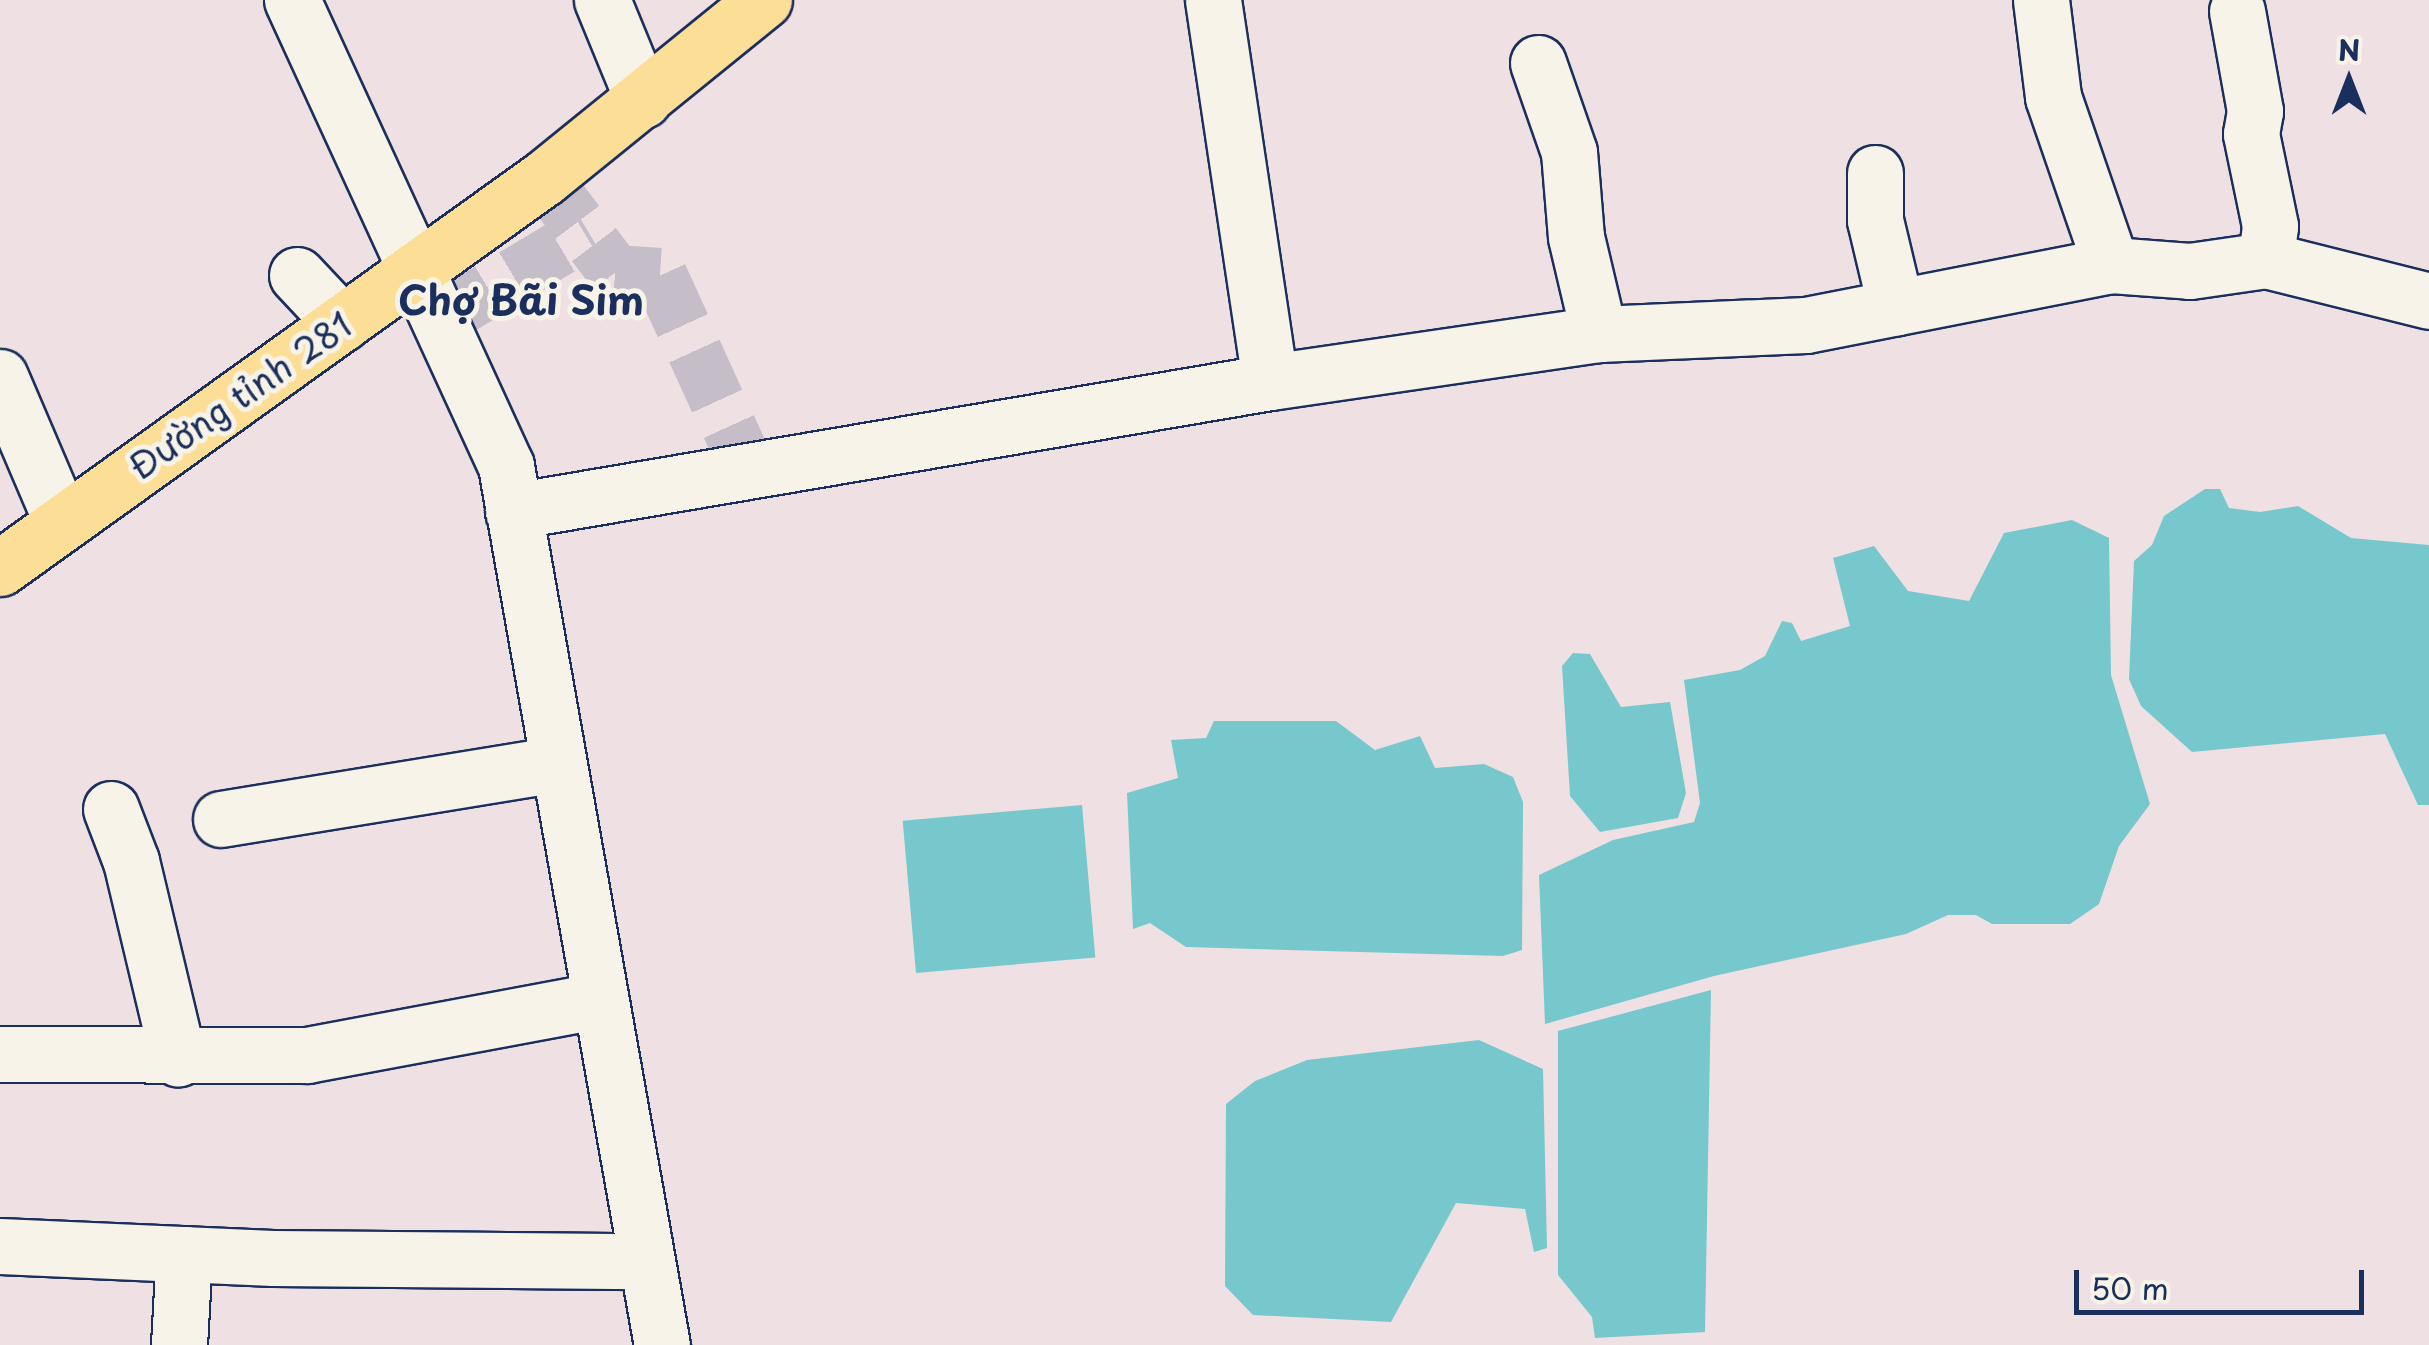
<!DOCTYPE html>
<meta charset="utf-8">
<style>
body{margin:0}
#map{position:relative;width:2429px;height:1345px;overflow:hidden;background:#efe0e3;font-family:"Playpen Sans",sans-serif}
div>[style]{position:absolute}
[style*='--x']{left:calc(var(--x)*1px);top:calc(var(--y)*1px);width:calc(var(--w)*1px);rotate:calc(var(--a)*1deg)}
.water>*{inset:0;background:#76c8cd;transform-origin:0 0}
.minor-tunnel>*{height:55px;margin-top:-27.5px;transform-origin:0;background:repeating-linear-gradient(90deg,#c5bdc8 0 55px,transparent 0 83px)}
.roads{filter:drop-shadow(2px 0 #1b2f5e) drop-shadow(-2px 0 #1b2f5e) drop-shadow(0 2px #1b2f5e) drop-shadow(0 -2px #1b2f5e)}
.minor>*{height:55px;margin:-27.5px;padding:0 27.5px;transform-origin:27.5px;border-radius:27.5px;background:#f7f3e8}
.major>*{height:55px;margin:-27.5px;padding:0 27.5px;transform-origin:27.5px;border-radius:27.5px;background:#fdde96}
span{translate:-50% -50%;white-space:nowrap;text-align:center;line-height:1.15;-webkit-text-stroke:10px #f7f3e8;paint-order:stroke}
.street-label{font-size:35px;color:#1b2f5e}
.quarter-label{font-size:40px;color:#1b2f5e;font-weight:700}
.north{position:absolute;left:2299px;top:30px;width:100px;height:100px;-webkit-text-stroke:8px #f7f3e8;paint-order:stroke;rotate:0deg;font-size:28px;font-weight:700;line-height:40px;text-align:center;color:#1b2f5e}
.north::after{content:'';display:block;margin:auto;width:35px;height:45px;background:#1b2f5e;clip-path:polygon(50% 0,100% 100%,50% 72%,0 100%)}
.scale{position:absolute;left:2074px;top:1270px;width:290px;height:45px;box-sizing:border-box;border:5px solid #1b2f5e;border-top:0;padding-left:12px;font-size:30px;line-height:35px;white-space:nowrap;color:#1b2f5e;-webkit-text-stroke:8px #f7f3e8;paint-order:stroke}
</style>
<div id="map">
<div class="water">
<i style="clip-path:polygon(2205px 489px,2220px 489px,2229px 508px,2260px 512px,2298px 506px,2351px 538px,2429px 545px,2429px 805px,2418px 805px,2385px 734px,2192px 752px,2141px 706px,2129px 679px,2134px 561px,2152px 545px,2164px 516px)"></i>
<i style="clip-path:polygon(2072px 520px,2109px 538px,2111px 675px,2150px 804px,2119px 846px,2099px 904px,2070px 924px,1992px 924px,1976px 915px,1948px 915px,1906px 934px,1714px 976px,1545px 1024px,1539px 875px,1613px 840px,1694px 822px,1700px 803px,1684px 680px,1740px 670px,1765px 656px,1782px 621px,1792px 623px,1801px 641px,1850px 626px,1833px 558px,1874px 546px,1908px 591px,1969px 601px,2004px 533px)"></i>
<i style="clip-path:polygon(1573px 653px,1590px 654px,1621px 707px,1670px 702px,1686px 793px,1678px 818px,1600px 832px,1570px 796px,1562px 666px)"></i>
<i style="clip-path:polygon(1214px 721px,1336px 721px,1375px 750px,1420px 736px,1435px 768px,1484px 764px,1513px 777px,1523px 802px,1522px 950px,1503px 956px,1186px 947px,1150px 923px,1133px 929px,1127px 793px,1178px 778px,1171px 740px,1206px 738px)"></i>
<i style="left:1082px;top:805px;width:153px;height:180px;rotate:85deg"></i>
<i style="clip-path:polygon(1711px 990px,1705px 1332px,1595px 1338px,1592px 1317px,1558px 1275px,1558px 1031px)"></i>
<i style="clip-path:polygon(1479px 1040px,1543px 1069px,1547px 1248px,1534px 1252px,1525px 1209px,1456px 1203px,1391px 1322px,1253px 1315px,1225px 1286px,1226px 1104px,1255px 1081px,1307px 1060px)"></i>
</div>
<div class="minor-tunnel">
<i style="--x:544;--y:178;--w:118;--a:52.9"></i>
<i style="--x:615;--y:272;--w:45;--a:3.8"></i>
<i style="--x:660;--y:275;--w:212;--a:65.5"></i>
<i style="--x:442;--y:318;--w:170;--a:-30.8"></i>
</div>
<div class="roads">
<div class="minor">
<i style="--x:292;--y:0;--w:513;--a:65.33"></i>
<i style="--x:506;--y:466;--w:893;--a:79.94"></i>
<i style="--x:602;--y:0;--w:108;--a:67.7"></i>
<i style="--x:1213;--y:0;--w:386;--a:81.5"></i>
<i style="--x:2041;--y:0;--w:98;--a:82.9"></i>
<i style="--x:2053;--y:97;--w:178;--a:71"></i>
<i style="--x:2237;--y:11;--w:102;--a:79.8"></i>
<i style="--x:2255;--y:111;--w:23;--a:100"></i>
<i style="--x:2251;--y:134;--w:94;--a:78.3"></i>
<i style="--x:2270;--y:226;--w:34;--a:97"></i>
<i style="--x:1538;--y:63;--w:94;--a:70.8"></i>
<i style="--x:1569;--y:152;--w:85;--a:85.3"></i>
<i style="--x:1576;--y:237;--w:100;--a:76.7"></i>
<i style="--x:1875;--y:173;--w:47;--a:90"></i>
<i style="--x:1875;--y:220;--w:90;--a:76.6"></i>
<i style="--x:297;--y:275;--w:66;--a:46.8"></i>
<i style="--x:0;--y:377;--w:155;--a:66.9"></i>
<i style="--x:513;--y:511;--w:768;--a:-9.67"></i>
<i style="--x:1270;--y:382;--w:332;--a:-8.3"></i>
<i style="--x:1599;--y:334;--w:207;--a:-2.5"></i>
<i style="--x:1806;--y:325;--w:311;--a:-11.1"></i>
<i style="--x:2111;--y:265;--w:79;--a:4.3"></i>
<i style="--x:2190;--y:271;--w:77;--a:-8.2"></i>
<i style="--x:2266;--y:260;--w:168;--a:14.1"></i>
<i style="--x:111;--y:809;--w:56;--a:69"></i>
<i style="--x:131;--y:861;--w:203;--a:76.6"></i>
<i style="--x:221;--y:819;--w:339;--a:-9.3"></i>
<i style="--x:0;--y:1054;--w:307;--a:0.2"></i>
<i style="--x:307;--y:1055;--w:294;--a:-10.6"></i>
<i style="--x:0;--y:1246;--w:273;--a:2.5"></i>
<i style="--x:273;--y:1258;--w:370;--a:0.5"></i>
<i style="--x:179;--y:1345;--w:91;--a:-86.9"></i>
</div>
<div class="major">
<i style="--x:0;--y:568;--w:669;--a:-35.64"></i>
<i style="--x:544;--y:178;--w:283;--a:-39"></i>
</div>
</div>
<div class="street-label">
<span style="left:240px;top:395px;rotate:-35deg">Đường tỉnh 281</span>
</div>
<div class="quarter-label">
<span style="left:521px;top:299px">Chợ Bãi Sim</span>
</div>
<div class="north">N</div>
<div class="scale">50 m</div>
</div>
